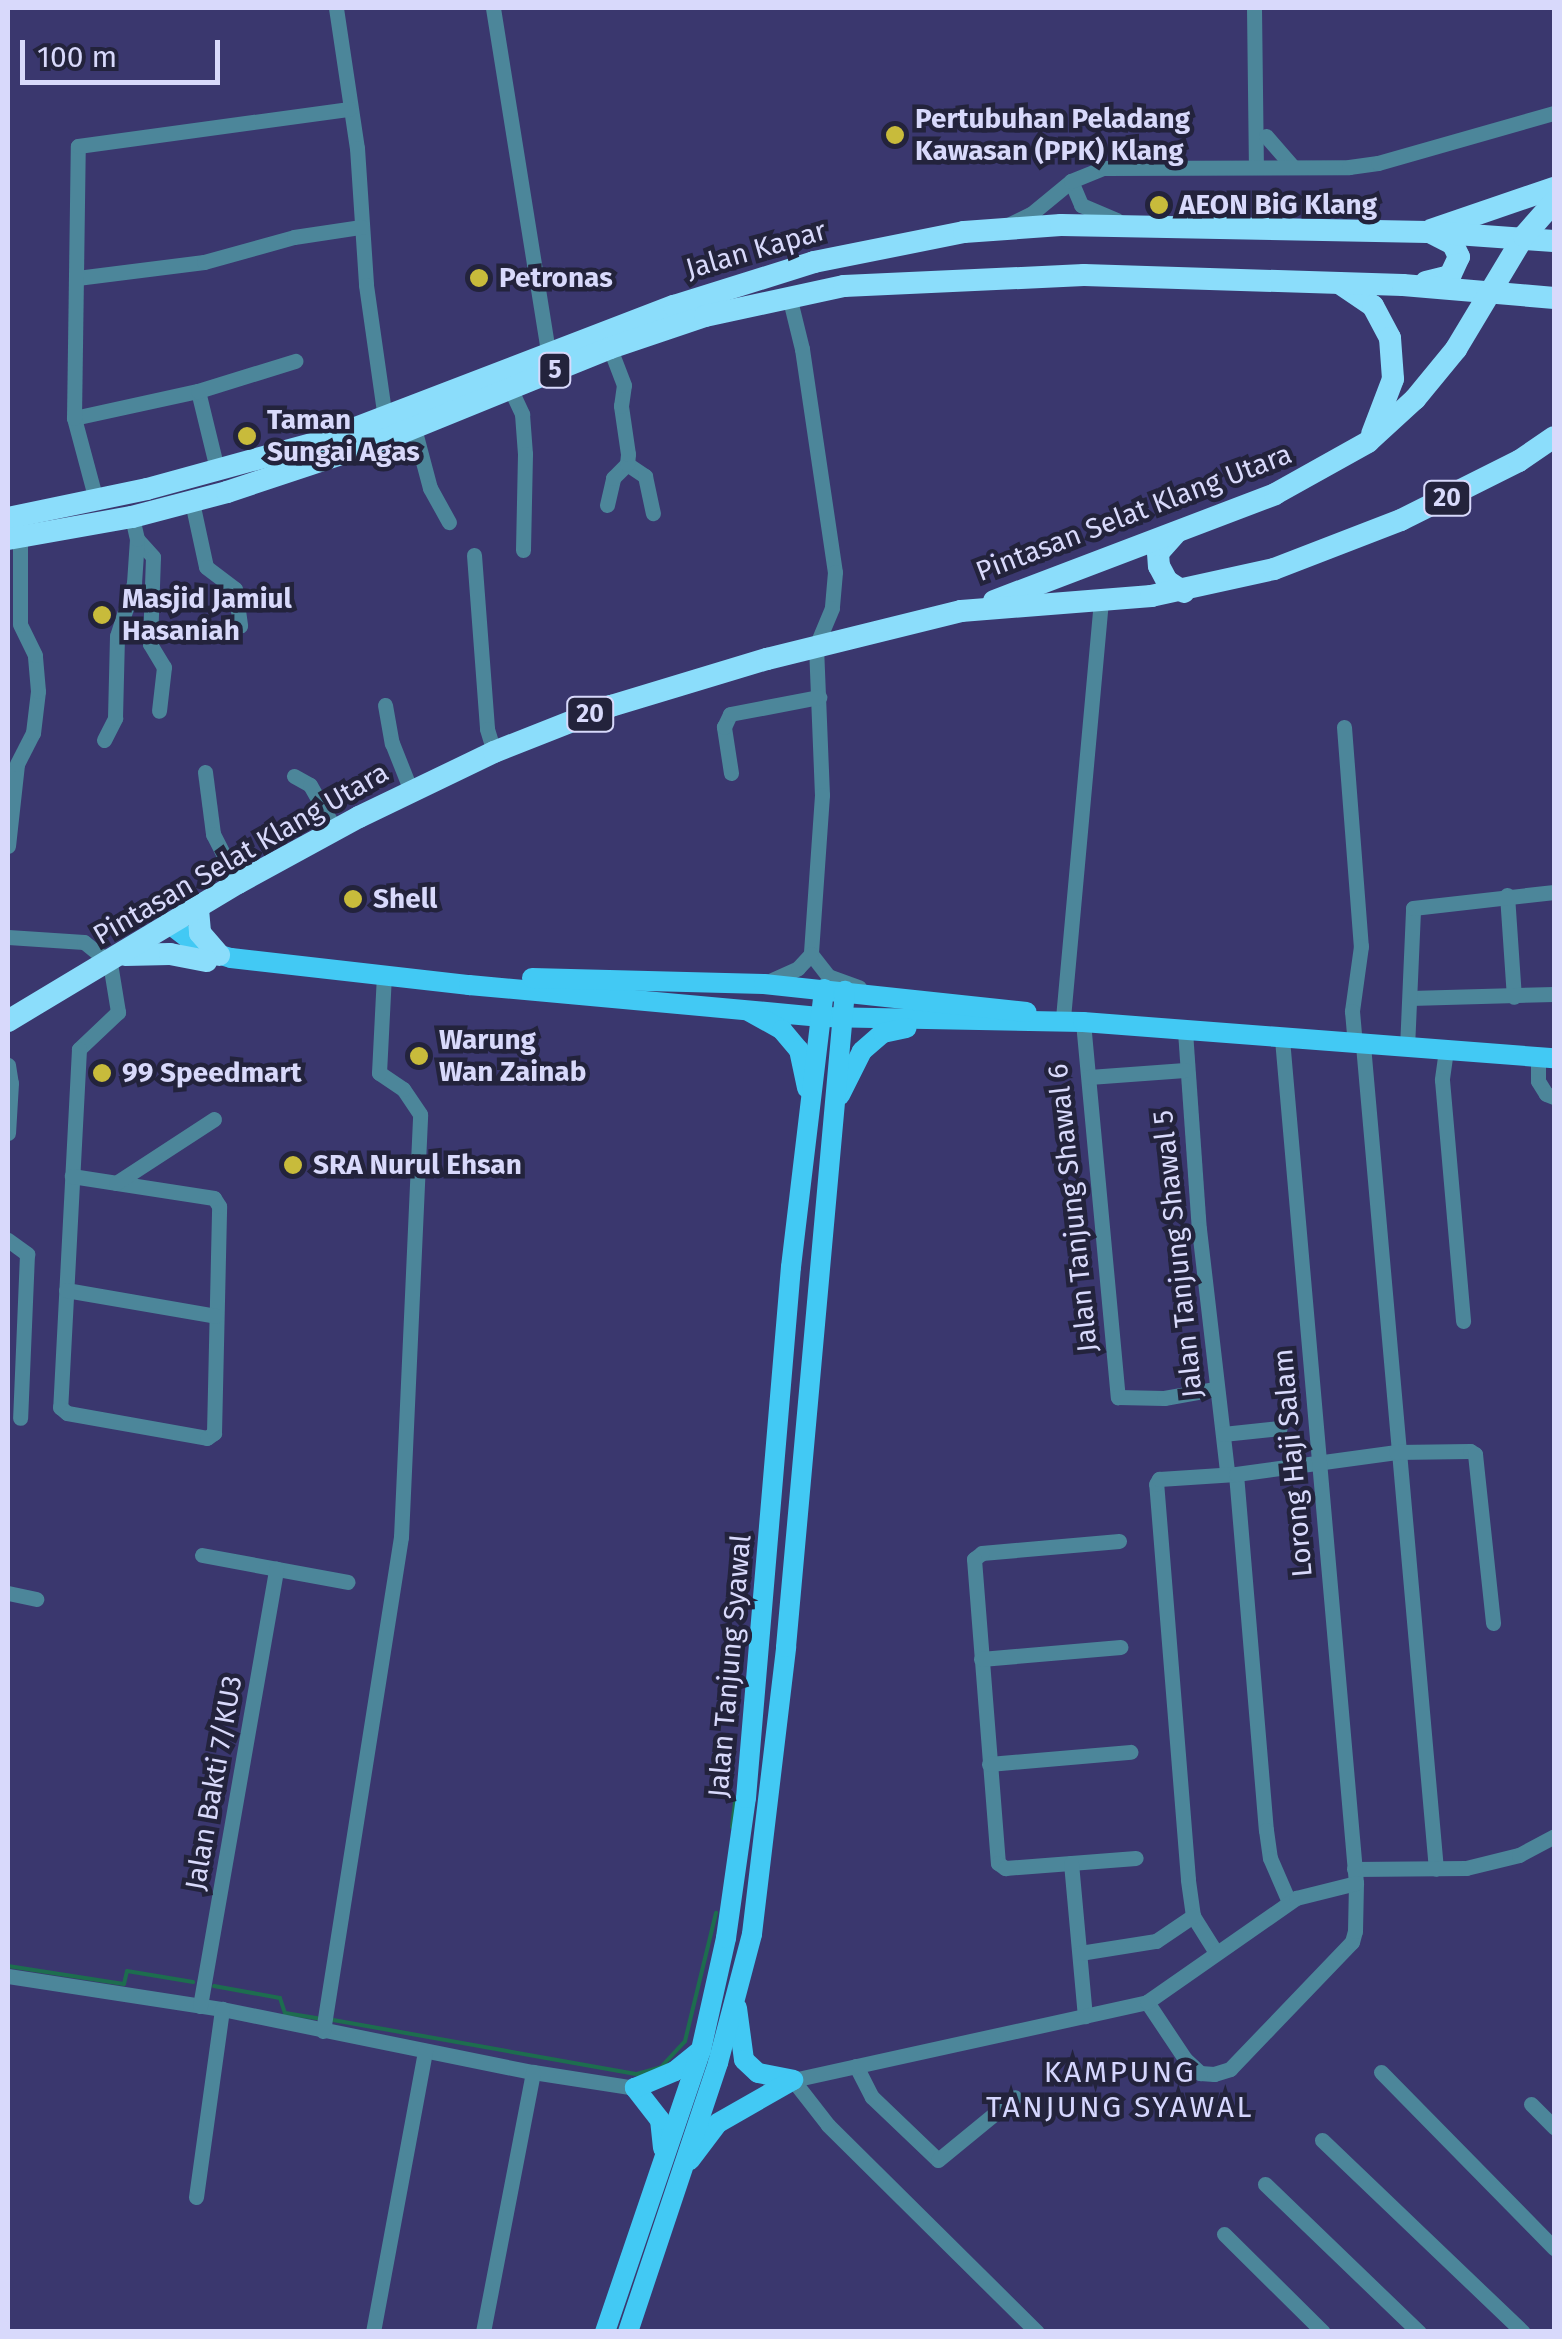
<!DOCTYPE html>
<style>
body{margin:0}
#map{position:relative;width:1562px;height:2339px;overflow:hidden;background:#3a376e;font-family:"Fira Sans",sans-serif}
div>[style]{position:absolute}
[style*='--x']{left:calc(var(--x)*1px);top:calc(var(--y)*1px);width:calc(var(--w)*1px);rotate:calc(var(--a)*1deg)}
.stream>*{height:4px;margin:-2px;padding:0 2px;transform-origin:2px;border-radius:2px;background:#1d6d4f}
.minor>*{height:15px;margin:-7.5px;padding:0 7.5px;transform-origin:7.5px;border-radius:7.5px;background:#4c869a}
.major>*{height:20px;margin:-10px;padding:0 10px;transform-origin:10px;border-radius:10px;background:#42c9f4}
.highway>*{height:22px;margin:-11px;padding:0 11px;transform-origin:11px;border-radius:11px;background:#8bddfb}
.dots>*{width:28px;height:28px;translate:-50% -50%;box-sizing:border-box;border:5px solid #23233c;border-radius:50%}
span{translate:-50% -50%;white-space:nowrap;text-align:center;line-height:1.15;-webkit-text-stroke:9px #23233c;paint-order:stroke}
.shield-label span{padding:2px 8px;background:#23233c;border:2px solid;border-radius:8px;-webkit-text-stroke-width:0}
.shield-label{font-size:25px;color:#d8d9fb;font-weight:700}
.poi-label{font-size:28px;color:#d8d9fb;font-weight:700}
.left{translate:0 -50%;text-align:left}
.street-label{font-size:28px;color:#d8d9fb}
.neighbourhood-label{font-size:30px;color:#d5d6fe;letter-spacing:2.5px}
.frame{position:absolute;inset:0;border:10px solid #d8d9fb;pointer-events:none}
.scale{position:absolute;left:20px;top:40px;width:200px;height:45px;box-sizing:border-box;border:5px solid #d8d9fb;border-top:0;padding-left:12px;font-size:30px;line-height:35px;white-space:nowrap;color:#d8d9fb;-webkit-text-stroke:8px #23233c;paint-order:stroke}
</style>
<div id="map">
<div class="stream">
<i style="--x:732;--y:1827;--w:26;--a:-83"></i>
<i style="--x:8;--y:1966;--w:117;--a:8.8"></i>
<i style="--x:124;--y:1984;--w:13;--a:-77"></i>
<i style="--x:127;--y:1971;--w:67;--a:9.5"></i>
<i style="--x:214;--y:1986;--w:67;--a:10.3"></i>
<i style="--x:280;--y:1998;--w:16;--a:72"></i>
<i style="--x:285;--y:2013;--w:33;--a:9"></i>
<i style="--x:333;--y:2020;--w:309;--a:10.1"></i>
<i style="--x:637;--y:2074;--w:25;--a:-16"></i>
<i style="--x:661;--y:2067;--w:35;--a:-47"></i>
<i style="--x:685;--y:2041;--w:132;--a:-76.4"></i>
</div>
<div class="minor">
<i style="--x:336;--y:8;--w:142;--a:81.5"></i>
<i style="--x:357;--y:148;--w:137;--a:86.2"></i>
<i style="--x:366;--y:285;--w:134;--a:81.9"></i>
<i style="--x:493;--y:8;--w:348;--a:80.9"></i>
<i style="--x:1254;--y:8;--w:159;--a:89.3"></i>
<i style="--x:1266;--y:136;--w:41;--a:48.9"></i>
<i style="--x:1071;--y:181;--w:26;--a:67"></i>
<i style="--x:1081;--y:205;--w:39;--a:23"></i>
<i style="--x:1008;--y:225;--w:25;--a:-26"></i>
<i style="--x:1031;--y:214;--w:52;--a:-39.5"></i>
<i style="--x:1071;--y:181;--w:35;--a:-22"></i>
<i style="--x:1104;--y:168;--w:245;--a:-0.2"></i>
<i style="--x:1349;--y:167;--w:29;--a:-8"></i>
<i style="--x:1378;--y:163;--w:183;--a:-15.9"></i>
<i style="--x:77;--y:278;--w:128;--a:-7.2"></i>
<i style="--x:204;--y:262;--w:93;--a:-15.5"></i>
<i style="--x:294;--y:237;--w:68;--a:-8.5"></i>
<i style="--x:789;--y:296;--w:55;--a:76.2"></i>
<i style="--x:802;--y:349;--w:225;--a:81.6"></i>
<i style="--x:835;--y:572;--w:36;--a:95"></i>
<i style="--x:832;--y:608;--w:41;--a:112.8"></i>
<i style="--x:816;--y:646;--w:149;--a:87.7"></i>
<i style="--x:822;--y:795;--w:159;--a:94"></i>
<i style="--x:510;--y:388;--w:29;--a:65"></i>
<i style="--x:522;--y:414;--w:40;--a:85.7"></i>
<i style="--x:525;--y:454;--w:96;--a:91.2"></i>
<i style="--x:198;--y:391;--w:80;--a:76.3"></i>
<i style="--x:74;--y:418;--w:127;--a:-12.3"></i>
<i style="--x:198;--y:391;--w:102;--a:-17.2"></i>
<i style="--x:414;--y:428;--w:62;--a:75.1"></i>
<i style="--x:430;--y:488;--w:39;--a:61"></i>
<i style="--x:627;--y:464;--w:22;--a:34"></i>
<i style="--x:645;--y:476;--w:38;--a:78"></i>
<i style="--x:96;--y:500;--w:85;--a:-105"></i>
<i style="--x:74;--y:418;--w:272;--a:-89.2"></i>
<i style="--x:78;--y:146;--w:274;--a:-7.8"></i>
<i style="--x:192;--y:502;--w:66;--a:77.8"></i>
<i style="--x:206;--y:567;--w:36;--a:37"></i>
<i style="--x:235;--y:589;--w:37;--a:82"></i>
<i style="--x:607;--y:505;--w:28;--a:-77"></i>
<i style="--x:613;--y:478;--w:20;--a:-45"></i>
<i style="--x:627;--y:464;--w:10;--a:-84"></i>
<i style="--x:628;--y:454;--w:49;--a:-98.3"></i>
<i style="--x:621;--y:406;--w:21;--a:-82"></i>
<i style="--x:624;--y:385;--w:40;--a:-111"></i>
<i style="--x:137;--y:539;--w:24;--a:48"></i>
<i style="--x:153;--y:557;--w:87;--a:92"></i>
<i style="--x:150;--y:644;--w:27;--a:59"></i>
<i style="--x:164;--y:667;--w:44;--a:96.5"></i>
<i style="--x:474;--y:555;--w:174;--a:85.7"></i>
<i style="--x:487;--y:729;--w:24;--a:73"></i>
<i style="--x:385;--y:705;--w:39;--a:80"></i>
<i style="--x:392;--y:743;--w:52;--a:68.4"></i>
<i style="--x:1344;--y:727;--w:220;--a:85.6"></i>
<i style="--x:1361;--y:946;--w:66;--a:97.9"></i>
<i style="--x:1352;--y:1011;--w:33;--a:85"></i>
<i style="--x:104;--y:740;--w:25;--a:-63"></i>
<i style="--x:115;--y:718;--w:82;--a:-88.6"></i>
<i style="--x:117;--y:636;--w:56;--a:-72.2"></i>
<i style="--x:134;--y:583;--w:44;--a:-86.1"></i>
<i style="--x:137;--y:539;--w:23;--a:-103"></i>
<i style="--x:205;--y:772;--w:63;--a:82.6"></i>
<i style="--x:213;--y:834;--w:55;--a:63"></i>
<i style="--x:731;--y:773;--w:47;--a:-98.7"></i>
<i style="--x:724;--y:727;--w:14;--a:-65"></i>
<i style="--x:730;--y:714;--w:91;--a:-10.8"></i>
<i style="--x:294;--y:776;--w:18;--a:29"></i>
<i style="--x:310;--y:785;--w:51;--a:60.4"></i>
<i style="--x:8;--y:846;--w:82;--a:-83.7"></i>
<i style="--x:17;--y:764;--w:35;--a:-63"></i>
<i style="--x:33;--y:733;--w:42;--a:-83.2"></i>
<i style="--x:38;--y:691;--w:36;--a:-95"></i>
<i style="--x:35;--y:655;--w:34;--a:-116"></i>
<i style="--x:20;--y:624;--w:87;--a:-90"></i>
<i style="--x:1507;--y:895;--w:102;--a:86.1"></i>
<i style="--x:8;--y:937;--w:76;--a:3.8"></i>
<i style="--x:84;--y:942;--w:33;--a:39"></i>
<i style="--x:110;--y:963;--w:50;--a:80.7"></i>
<i style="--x:118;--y:1012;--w:54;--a:136.5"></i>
<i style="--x:79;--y:1049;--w:359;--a:93"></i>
<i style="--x:60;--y:1407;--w:9;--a:41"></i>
<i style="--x:67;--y:1413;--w:142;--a:10.1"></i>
<i style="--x:207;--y:1438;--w:9;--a:-36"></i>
<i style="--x:214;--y:1433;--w:227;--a:-88.7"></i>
<i style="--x:219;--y:1206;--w:9;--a:-122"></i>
<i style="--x:214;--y:1198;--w:144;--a:-171.2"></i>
<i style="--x:811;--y:954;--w:28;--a:52"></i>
<i style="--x:828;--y:976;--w:33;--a:20"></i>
<i style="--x:765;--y:983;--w:36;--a:-24"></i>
<i style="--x:798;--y:968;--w:19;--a:-47"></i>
<i style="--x:1410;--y:998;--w:144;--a:-1.6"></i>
<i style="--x:1063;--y:1018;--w:418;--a:-84.8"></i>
<i style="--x:1083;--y:1022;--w:377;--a:84.7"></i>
<i style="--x:1118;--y:1397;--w:46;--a:1.2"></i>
<i style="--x:1164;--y:1398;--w:52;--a:-10"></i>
<i style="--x:1185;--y:1031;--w:198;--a:86"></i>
<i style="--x:1199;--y:1229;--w:245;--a:83.4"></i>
<i style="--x:1363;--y:1045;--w:827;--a:84.94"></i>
<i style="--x:1407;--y:1048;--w:140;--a:-87.5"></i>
<i style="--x:1413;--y:908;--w:142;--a:-6.5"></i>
<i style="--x:1446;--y:1050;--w:30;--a:98"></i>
<i style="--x:1442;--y:1080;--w:242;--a:85"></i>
<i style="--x:1538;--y:1057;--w:24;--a:90"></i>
<i style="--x:1538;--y:1081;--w:15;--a:58"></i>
<i style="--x:1546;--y:1094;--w:9;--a:21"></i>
<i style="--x:8;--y:1065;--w:18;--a:81"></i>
<i style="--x:11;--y:1083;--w:50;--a:93.4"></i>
<i style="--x:1089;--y:1077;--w:96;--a:-4.2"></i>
<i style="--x:116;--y:1183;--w:117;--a:-33.1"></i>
<i style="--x:8;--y:1240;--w:24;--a:36"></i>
<i style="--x:27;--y:1254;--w:164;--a:92.4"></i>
<i style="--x:66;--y:1290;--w:152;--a:9.8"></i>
<i style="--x:1223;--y:1434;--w:57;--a:-6"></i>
<i style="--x:1236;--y:1474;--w:357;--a:85.2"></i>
<i style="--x:1266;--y:1830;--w:28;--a:82"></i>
<i style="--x:1270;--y:1858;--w:48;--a:66.6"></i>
<i style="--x:1119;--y:1541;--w:138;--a:175"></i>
<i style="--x:982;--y:1553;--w:10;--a:143"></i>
<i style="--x:974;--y:1559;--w:305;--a:85.5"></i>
<i style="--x:998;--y:1863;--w:9;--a:36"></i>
<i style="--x:1005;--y:1868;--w:131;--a:-4.4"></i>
<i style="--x:202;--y:1555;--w:148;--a:10.5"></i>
<i style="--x:8;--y:1593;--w:29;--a:12"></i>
<i style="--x:981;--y:1659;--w:140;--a:-4.9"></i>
<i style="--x:989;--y:1764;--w:142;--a:-4.9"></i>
<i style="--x:1071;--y:1863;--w:154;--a:84.8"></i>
<i style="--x:1354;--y:1869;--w:112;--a:-0.5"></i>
<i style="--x:1466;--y:1868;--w:55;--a:-13.8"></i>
<i style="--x:1519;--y:1855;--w:40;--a:-28"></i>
<i style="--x:1215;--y:1951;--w:41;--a:-122.2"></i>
<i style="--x:1193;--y:1916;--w:37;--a:-98"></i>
<i style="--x:1188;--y:1879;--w:396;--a:-94.6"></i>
<i style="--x:1156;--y:1484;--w:6;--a:-59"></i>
<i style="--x:1159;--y:1479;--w:77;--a:-3.7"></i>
<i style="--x:1236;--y:1474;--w:162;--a:-7.8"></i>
<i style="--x:1396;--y:1452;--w:74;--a:-0.8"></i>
<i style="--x:1470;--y:1451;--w:6;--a:31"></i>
<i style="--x:1475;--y:1454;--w:170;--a:83.9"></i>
<i style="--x:1080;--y:1953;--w:77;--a:-9"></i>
<i style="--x:1156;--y:1941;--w:45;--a:-34"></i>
<i style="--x:8;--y:1976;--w:217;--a:8.8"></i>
<i style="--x:222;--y:2009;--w:317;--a:11.5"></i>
<i style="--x:533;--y:2072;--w:103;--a:8.9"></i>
<i style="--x:1147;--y:2002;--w:69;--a:56.3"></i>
<i style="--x:1185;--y:2059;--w:21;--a:43"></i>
<i style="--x:1200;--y:2073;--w:14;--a:4"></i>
<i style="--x:1214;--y:2074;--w:17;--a:-17"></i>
<i style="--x:1230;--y:2069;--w:176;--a:-46.2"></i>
<i style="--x:1352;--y:1942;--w:11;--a:-75"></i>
<i style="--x:1355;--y:1931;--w:48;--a:-88.8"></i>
<i style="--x:1356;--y:1883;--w:847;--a:-95.01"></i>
<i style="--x:200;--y:2006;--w:444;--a:-80.1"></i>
<i style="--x:323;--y:2031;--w:500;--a:-81.03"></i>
<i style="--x:401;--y:1537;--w:423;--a:-87.4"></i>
<i style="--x:420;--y:1114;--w:30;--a:-124"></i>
<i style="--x:403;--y:1089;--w:29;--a:-146"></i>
<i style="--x:379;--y:1073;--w:98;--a:-87.1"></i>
<i style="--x:856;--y:2066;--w:35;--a:63"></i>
<i style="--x:872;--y:2097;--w:91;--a:43.7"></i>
<i style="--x:938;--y:2160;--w:99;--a:-39.3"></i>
<i style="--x:1381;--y:2072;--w:247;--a:45.5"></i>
<i style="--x:1531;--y:2104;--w:33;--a:45"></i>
<i style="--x:1322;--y:2140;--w:278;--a:43.7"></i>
<i style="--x:1265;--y:2184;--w:214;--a:43.9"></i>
<i style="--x:196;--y:2197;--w:190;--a:-82.1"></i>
<i style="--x:1224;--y:2234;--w:139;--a:44.7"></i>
<i style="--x:373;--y:2332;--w:286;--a:-79.5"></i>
<i style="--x:483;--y:2332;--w:265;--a:-79.1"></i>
<i style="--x:1037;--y:2332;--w:294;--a:-135.3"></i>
<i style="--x:828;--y:2125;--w:57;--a:-127.9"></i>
<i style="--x:793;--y:2080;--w:362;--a:-12.4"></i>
<i style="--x:1147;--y:2002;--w:182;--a:-34.9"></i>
<i style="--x:1296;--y:1898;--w:62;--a:-14"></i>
</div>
<div class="major">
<i style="--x:171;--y:925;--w:41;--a:38"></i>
<i style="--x:203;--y:950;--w:29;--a:16"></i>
<i style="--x:231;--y:958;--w:240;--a:6.5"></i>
<i style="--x:469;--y:985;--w:354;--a:5.2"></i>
<i style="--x:822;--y:1017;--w:261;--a:1.1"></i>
<i style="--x:1083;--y:1022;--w:472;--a:4.4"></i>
<i style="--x:532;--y:978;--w:232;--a:1.5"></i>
<i style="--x:764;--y:984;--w:264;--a:6.1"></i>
<i style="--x:750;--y:1012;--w:37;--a:29"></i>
<i style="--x:782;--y:1030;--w:26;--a:50"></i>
<i style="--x:799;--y:1050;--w:39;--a:78"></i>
<i style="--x:840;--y:1095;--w:49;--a:-63.4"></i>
<i style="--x:862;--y:1051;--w:28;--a:-41"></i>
<i style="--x:883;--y:1033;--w:24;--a:-12"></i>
<i style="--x:737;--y:2008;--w:52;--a:82.3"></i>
<i style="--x:744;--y:2060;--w:19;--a:43"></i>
<i style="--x:758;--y:2073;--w:36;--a:11"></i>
<i style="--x:663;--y:2148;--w:28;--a:-96"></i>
<i style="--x:660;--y:2120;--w:41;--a:-128"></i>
<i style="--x:635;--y:2088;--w:43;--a:-23"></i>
<i style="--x:675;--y:2071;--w:33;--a:-39"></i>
<i style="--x:690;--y:2160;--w:46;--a:-52.9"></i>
<i style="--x:718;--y:2123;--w:86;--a:-29.8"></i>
<i style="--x:605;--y:2332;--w:298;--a:-71.2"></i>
<i style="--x:701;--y:2050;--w:115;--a:-77.4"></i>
<i style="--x:726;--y:1938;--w:141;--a:-81.9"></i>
<i style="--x:746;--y:1798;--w:533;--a:-85.16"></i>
<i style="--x:791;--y:1267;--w:280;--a:-83.2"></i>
<i style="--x:628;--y:2332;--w:284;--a:-71.5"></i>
<i style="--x:718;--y:2063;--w:133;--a:-75.2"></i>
<i style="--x:752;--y:1934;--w:289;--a:-83.2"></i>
<i style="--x:786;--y:1647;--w:659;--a:-84.86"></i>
</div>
<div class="highway">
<i style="--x:1431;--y:230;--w:130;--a:-18.9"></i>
<i style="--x:1426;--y:282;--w:25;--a:-14"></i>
<i style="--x:1450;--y:276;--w:21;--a:-65"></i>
<i style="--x:1459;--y:257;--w:14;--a:-115"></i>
<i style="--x:1453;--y:244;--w:22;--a:-153"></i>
<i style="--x:1339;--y:283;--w:41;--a:34.1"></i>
<i style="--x:1373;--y:306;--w:36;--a:62"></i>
<i style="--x:1390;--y:338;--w:41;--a:85.8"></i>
<i style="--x:1393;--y:379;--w:59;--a:110.9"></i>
<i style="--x:8;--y:518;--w:142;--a:-11.8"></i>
<i style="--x:147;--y:489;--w:178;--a:-15.3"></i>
<i style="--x:319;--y:442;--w:380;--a:-21"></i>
<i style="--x:674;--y:306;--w:147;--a:-17.4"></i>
<i style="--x:814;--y:262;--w:153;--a:-11.3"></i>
<i style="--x:964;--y:232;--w:97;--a:-4.1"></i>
<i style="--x:1061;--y:225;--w:367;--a:1.1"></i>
<i style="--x:1428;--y:232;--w:126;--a:4.1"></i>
<i style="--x:1175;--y:534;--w:25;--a:132"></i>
<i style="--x:1158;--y:553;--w:13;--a:86"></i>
<i style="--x:1159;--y:566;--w:17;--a:62"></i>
<i style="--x:1167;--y:581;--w:20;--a:33"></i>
<i style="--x:8;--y:539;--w:126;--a:-10.1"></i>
<i style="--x:132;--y:517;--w:98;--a:-14.7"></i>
<i style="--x:227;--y:492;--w:168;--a:-18.4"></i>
<i style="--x:386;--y:439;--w:242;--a:-22.1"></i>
<i style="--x:610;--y:348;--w:100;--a:-18.6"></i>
<i style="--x:705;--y:316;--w:142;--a:-12.2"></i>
<i style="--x:844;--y:286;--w:240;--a:-2.6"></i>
<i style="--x:1084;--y:275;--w:319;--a:1.8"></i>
<i style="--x:1403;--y:285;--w:152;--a:4.9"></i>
<i style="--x:994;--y:601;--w:301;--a:-20.8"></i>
<i style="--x:1275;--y:494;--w:107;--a:-29.2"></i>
<i style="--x:1368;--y:442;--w:64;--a:-42.5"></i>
<i style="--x:1415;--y:399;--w:65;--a:-50.6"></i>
<i style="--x:1456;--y:349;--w:132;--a:-59"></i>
<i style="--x:1524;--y:236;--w:45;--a:-48.6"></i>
<i style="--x:198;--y:909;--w:24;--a:85"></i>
<i style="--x:200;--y:933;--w:29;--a:49"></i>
<i style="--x:125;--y:955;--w:45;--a:-1.3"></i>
<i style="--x:170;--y:954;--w:37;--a:11"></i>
<i style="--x:8;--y:1021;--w:268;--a:-31"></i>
<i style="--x:238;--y:883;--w:138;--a:-28.6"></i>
<i style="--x:359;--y:817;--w:150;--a:-25.7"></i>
<i style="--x:494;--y:752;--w:126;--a:-21.5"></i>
<i style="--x:611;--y:706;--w:163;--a:-16.8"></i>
<i style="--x:767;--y:659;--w:200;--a:-13.9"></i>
<i style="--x:961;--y:611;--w:191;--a:-4.5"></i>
<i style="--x:1151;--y:596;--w:126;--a:-12.4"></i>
<i style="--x:1274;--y:569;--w:136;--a:-21.1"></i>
<i style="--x:1401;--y:520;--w:132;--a:-26.6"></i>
<i style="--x:1519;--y:461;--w:42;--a:-34.4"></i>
</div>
<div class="dots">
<i style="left:895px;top:135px;background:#c8bb3b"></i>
<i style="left:1159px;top:205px;background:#c8bb3b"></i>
<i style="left:479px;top:278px;background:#c8bb3b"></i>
<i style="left:247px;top:436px;background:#c8bb3b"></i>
<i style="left:102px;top:615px;background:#c8bb3b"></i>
<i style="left:353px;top:899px;background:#c8bb3b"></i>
<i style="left:419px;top:1056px;background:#c8bb3b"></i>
<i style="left:102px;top:1073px;background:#c8bb3b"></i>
<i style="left:293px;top:1165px;background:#c8bb3b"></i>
</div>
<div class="shield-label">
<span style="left:555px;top:370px">5</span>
<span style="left:1447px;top:498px">20</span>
<span style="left:590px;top:714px">20</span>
</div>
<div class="poi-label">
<span class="left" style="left:915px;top:135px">Pertubuhan Peladang<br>Kawasan (PPK) Klang</span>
<span class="left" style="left:1179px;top:205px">AEON BiG Klang</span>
<span class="left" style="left:499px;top:278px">Petronas</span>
<span class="left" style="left:267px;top:436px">Taman<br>Sungai Agas</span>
<span class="left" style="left:122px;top:615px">Masjid Jamiul<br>Hasaniah</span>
<span class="left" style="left:373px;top:899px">Shell</span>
<span class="left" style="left:439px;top:1056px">Warung<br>Wan Zainab</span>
<span class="left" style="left:122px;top:1073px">99 Speedmart</span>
<span class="left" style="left:313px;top:1165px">SRA Nurul Ehsan</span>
</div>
<div class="street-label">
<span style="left:756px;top:250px;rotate:-16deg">Jalan Kapar</span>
<span style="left:1134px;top:513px;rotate:-21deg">Pintasan Selat Klang Utara</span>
<span style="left:241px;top:854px;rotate:-30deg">Pintasan Selat Klang Utara</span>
<span style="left:1073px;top:1208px;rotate:-96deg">Jalan Tanjung Shawal 6</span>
<span style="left:1178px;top:1254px;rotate:-96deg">Jalan Tanjung Shawal 5</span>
<span style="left:1293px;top:1463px;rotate:-95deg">Lorong Haji Salam</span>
<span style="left:730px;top:1666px;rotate:-85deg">Jalan Tanjung Syawal</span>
<span style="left:214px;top:1783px;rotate:-80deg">Jalan Bakti 7/KU3</span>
</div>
<div class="neighbourhood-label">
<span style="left:1120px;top:2089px">KAMPUNG<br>TANJUNG SYAWAL</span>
</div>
<div class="frame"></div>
<div class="scale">100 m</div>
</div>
